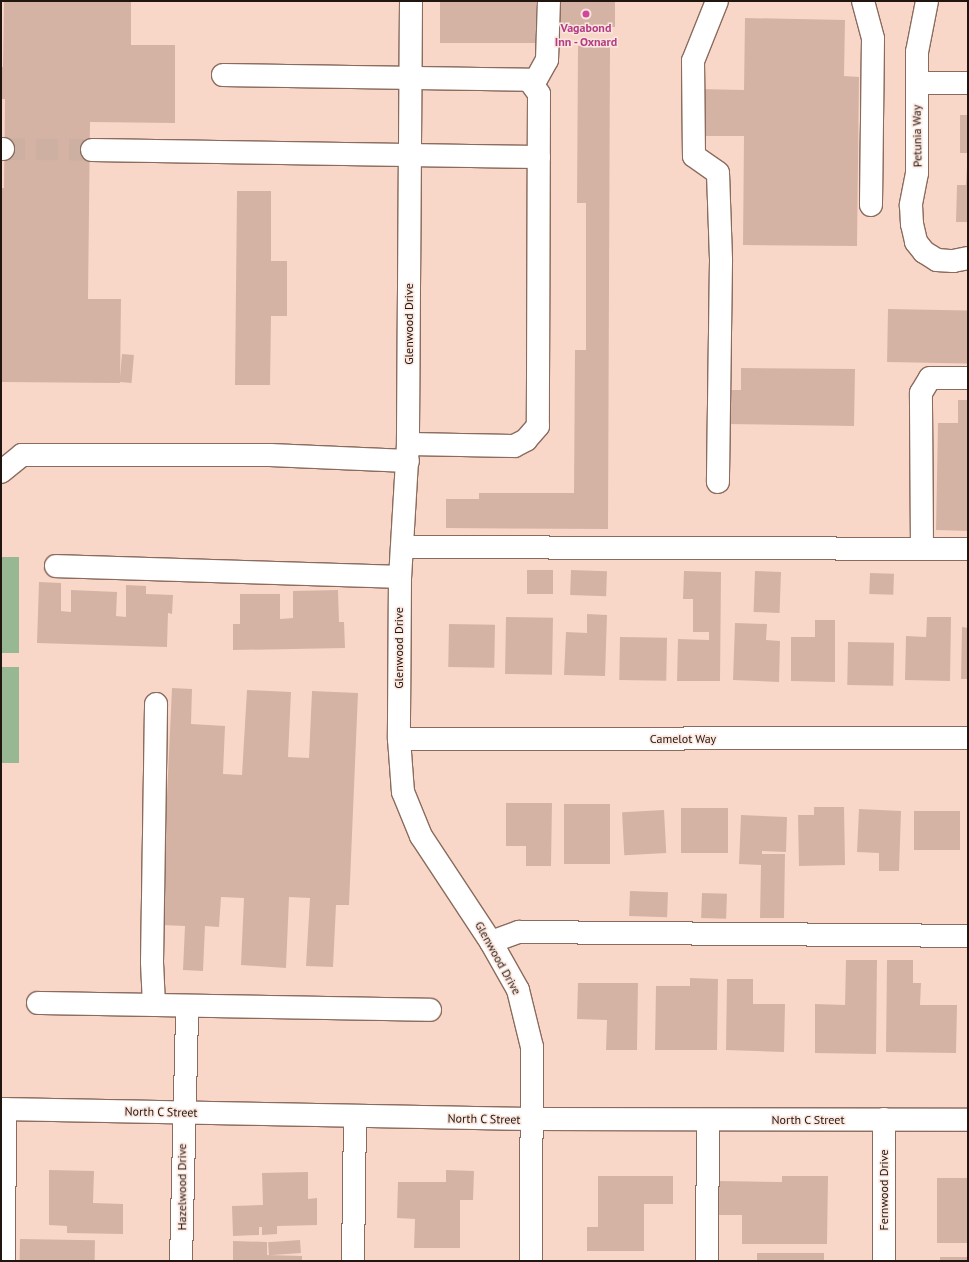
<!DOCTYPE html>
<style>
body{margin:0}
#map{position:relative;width:969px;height:1262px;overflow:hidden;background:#f9d7c8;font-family:"PT Sans",sans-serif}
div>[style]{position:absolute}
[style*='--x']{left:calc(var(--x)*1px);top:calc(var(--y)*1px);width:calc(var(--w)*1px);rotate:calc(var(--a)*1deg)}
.green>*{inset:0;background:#98b793;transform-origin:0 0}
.building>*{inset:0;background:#d4b3a5;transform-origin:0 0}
.minor-tunnel>*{height:22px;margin-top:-11px;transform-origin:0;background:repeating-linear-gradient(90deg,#ceb0a3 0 22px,transparent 0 33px)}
.roads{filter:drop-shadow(1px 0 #8a6c5e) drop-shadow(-1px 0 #8a6c5e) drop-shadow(0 1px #8a6c5e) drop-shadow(0 -1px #8a6c5e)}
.minor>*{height:22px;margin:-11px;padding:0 11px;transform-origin:11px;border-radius:11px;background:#fff}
.dots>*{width:11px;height:11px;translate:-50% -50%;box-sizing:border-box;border:2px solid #fce7de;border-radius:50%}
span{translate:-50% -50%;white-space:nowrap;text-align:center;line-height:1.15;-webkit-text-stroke:3px #fce7de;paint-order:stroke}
.hotel-label{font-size:12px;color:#b23c85;font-weight:700}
.street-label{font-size:12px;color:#211510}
.frame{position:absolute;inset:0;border:2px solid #211510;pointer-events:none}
</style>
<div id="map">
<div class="green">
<i style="left:1px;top:557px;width:18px;height:96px"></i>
<i style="left:1px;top:667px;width:18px;height:96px"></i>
</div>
<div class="building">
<i style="clip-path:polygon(4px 1px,131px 1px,131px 45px,175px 45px,175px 123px,90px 122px,88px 299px,121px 299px,120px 383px,1px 382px,1px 188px,4px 188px,5px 99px,1px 99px,1px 67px,3px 67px)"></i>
<i style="left:440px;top:1px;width:96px;height:42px"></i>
<i style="left:558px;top:1px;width:57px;height:26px"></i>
<i style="clip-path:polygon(745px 18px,845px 20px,844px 76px,859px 77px,857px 246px,743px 245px,744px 136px,697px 136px,698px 89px,744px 90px)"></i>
<i style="clip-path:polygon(578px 46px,610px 46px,608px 529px,446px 528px,446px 499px,479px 499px,479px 493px,574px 493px,575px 350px,586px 350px,586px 203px,577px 203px)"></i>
<i style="left:960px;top:115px;width:8px;height:38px"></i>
<i style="clip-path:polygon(967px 166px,968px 222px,956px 222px,957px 185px,966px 185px)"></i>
<i style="clip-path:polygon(237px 191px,271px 191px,271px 261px,287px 261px,287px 316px,271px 316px,270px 385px,235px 385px)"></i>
<i style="left:888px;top:309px;width:80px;height:53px;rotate:1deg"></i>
<i style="left:122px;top:354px;width:12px;height:28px;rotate:5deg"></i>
<i style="clip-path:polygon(741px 368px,855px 369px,854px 426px,728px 424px,728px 390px,741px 390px)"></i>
<i style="clip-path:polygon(958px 400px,968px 400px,968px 531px,936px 530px,938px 423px,958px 423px)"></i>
<i style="left:527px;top:570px;width:26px;height:24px"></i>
<i style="left:571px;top:570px;width:36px;height:25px;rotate:2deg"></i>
<i style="clip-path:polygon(684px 571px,721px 572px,720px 681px,677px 681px,678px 639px,709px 640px,709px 632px,693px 632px,693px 599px,683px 599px)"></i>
<i style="left:755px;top:571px;width:26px;height:41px;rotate:2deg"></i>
<i style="left:870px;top:573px;width:24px;height:21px;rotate:2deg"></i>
<i style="clip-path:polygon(39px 582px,61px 583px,61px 611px,71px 612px,71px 590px,117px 592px,116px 616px,126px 617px,126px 585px,146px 586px,146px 594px,173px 595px,172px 614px,168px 613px,167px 647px,37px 643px)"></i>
<i style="clip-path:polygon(338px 590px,339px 622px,344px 622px,345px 648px,233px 650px,233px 624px,240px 624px,240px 594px,280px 594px,280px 619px,293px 618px,293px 591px)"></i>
<i style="clip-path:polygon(587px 614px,607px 615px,605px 676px,564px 675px,566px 632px,587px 633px)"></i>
<i style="left:506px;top:617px;width:47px;height:57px;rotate:1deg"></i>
<i style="clip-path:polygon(927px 617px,951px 617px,950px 681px,905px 680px,906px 636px,926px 637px)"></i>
<i style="clip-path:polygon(815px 620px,835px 620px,835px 682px,791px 681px,791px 637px,815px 637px)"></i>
<i style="clip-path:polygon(735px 623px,767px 624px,766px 640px,780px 641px,779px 682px,733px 680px)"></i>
<i style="left:449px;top:624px;width:46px;height:43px;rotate:1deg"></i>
<i style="clip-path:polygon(962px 627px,968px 628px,968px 679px,961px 679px)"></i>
<i style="left:620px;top:637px;width:47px;height:43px;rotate:1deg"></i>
<i style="left:848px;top:642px;width:46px;height:43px;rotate:1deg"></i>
<i style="clip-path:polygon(172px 688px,192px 689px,191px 724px,225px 726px,223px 774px,242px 775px,247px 690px,291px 692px,288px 757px,309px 758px,312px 691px,358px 693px,349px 905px,336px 905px,333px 967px,306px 966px,310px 898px,289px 897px,286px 968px,241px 965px,244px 898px,221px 897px,219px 927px,205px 926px,203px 971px,183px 970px,185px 926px,161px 925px)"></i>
<i style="clip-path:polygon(506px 803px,552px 803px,551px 866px,526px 866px,526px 846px,506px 846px)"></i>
<i style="left:610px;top:804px;width:60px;height:46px;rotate:90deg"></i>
<i style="clip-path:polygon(814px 807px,844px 807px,845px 865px,799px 866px,798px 815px,814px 815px)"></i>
<i style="left:681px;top:808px;width:47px;height:45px"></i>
<i style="clip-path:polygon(859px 809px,901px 811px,899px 871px,879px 871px,879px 853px,857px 852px)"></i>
<i style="left:664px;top:810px;width:43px;height:42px;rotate:87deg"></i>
<i style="left:914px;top:811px;width:46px;height:39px"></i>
<i style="clip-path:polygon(741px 815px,787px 817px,786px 852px,762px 851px,762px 854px,785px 854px,784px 918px,760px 918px,761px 865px,739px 864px)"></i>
<i style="left:630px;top:891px;width:38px;height:25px;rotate:2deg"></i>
<i style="left:702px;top:893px;width:25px;height:25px;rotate:2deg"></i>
<i style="clip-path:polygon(846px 960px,877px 960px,876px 1054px,815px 1053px,815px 1004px,845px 1005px)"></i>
<i style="clip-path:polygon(887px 960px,913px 960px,913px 983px,921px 983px,920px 1005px,957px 1005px,956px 1053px,886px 1052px)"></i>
<i style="clip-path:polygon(690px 978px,718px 979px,717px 1050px,655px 1050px,656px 986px,690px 986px)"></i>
<i style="clip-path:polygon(727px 979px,753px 979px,753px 1004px,785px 1004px,784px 1052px,726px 1050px)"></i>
<i style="clip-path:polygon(578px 983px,638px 983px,637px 1050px,606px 1050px,607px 1020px,577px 1019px)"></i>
<i style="clip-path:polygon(49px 1170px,94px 1171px,93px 1203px,123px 1204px,123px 1234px,67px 1233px,67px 1226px,49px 1225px)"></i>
<i style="clip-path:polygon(446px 1170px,474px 1171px,473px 1200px,460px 1200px,460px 1248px,414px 1248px,415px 1219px,397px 1218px,398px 1182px,446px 1182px)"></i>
<i style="clip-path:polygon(308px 1172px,308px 1199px,317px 1198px,317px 1225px,277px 1226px,277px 1234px,262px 1235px,262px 1227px,259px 1227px,259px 1235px,233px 1236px,232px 1206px,263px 1205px,262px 1173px)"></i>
<i style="clip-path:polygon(598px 1176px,673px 1176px,673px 1204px,644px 1204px,644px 1251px,587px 1251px,587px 1227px,598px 1227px)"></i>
<i style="clip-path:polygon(782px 1176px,828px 1176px,827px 1244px,742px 1244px,742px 1215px,718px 1215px,718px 1181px,782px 1182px)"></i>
<i style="left:937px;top:1178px;width:31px;height:65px"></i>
<i style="left:20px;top:1239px;width:75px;height:22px;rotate:1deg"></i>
<i style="left:300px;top:1240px;width:13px;height:32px;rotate:86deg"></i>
<i style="clip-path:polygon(233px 1241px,267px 1242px,267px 1255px,302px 1256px,302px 1261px,233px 1261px)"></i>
<i style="left:824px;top:1253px;width:8px;height:67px;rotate:90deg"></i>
<i style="left:940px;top:1257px;width:28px;height:4px"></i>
</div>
<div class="minor-tunnel">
<i style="--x:3;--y:149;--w:89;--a:0.6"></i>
</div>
<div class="roads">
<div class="minor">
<i style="--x:411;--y:1;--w:443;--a:90.4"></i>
<i style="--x:408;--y:444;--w:133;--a:93.4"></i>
<i style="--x:400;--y:577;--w:162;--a:90.4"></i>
<i style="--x:399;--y:739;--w:53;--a:85.7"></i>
<i style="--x:403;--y:792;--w:48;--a:67.8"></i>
<i style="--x:421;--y:836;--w:127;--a:56.6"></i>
<i style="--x:491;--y:942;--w:55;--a:60.6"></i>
<i style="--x:518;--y:990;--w:59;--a:76.2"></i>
<i style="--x:532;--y:1047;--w:214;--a:90.3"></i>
<i style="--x:717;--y:1;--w:65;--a:111.8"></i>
<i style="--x:693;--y:61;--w:95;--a:89.4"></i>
<i style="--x:694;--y:156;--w:29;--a:35"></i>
<i style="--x:718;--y:173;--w:88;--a:88"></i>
<i style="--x:721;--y:261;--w:221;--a:90.8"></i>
<i style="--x:863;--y:1;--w:39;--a:75"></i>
<i style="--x:873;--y:39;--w:166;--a:90.7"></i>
<i style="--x:927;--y:1;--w:52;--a:101.1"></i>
<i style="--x:917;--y:52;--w:121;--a:90"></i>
<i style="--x:917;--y:173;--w:33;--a:101"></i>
<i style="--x:911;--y:205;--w:19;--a:87"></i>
<i style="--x:912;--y:224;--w:18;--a:77"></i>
<i style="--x:916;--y:242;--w:13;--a:51"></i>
<i style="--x:924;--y:252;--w:15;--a:32"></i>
<i style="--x:937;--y:260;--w:16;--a:4"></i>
<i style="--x:953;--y:261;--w:15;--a:-11"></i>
<i style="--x:223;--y:75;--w:306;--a:0.9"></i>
<i style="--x:529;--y:80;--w:17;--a:54"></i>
<i style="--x:539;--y:94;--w:332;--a:90.2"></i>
<i style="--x:538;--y:426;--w:18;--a:131"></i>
<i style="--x:526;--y:440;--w:13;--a:153"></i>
<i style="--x:514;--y:446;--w:106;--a:-178.9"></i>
<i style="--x:917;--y:83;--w:51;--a:0"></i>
<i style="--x:533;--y:85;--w:29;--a:-61"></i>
<i style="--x:547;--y:60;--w:59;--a:-88.1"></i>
<i style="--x:1;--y:149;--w:2;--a:0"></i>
<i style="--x:92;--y:150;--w:447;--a:0.9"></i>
<i style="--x:1;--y:472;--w:27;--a:-39"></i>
<i style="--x:22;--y:455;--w:248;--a:0"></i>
<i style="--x:270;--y:455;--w:138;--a:2.5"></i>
<i style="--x:403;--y:547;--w:565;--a:0.2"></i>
<i style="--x:922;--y:548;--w:155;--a:-90.4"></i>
<i style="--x:921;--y:393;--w:17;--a:-59"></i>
<i style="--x:930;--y:378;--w:38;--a:0"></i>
<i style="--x:56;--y:566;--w:344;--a:1.8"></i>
<i style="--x:399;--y:739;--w:569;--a:-0.1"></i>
<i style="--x:491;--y:942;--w:30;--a:-20"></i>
<i style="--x:519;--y:932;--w:449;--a:0.5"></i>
<i style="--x:38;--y:1003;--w:392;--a:1"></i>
<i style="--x:154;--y:1005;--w:43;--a:-92.7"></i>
<i style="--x:152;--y:962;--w:258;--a:-89.1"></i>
<i style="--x:1;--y:1109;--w:530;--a:1.08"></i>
<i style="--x:531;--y:1119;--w:437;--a:0.1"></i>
<i style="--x:884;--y:1119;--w:142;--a:90"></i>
<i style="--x:4;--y:1261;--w:152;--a:-89.6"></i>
<i style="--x:181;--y:1261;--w:254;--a:-88.6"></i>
<i style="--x:353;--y:1261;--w:144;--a:-89.2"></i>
<i style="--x:707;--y:1261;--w:141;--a:-89.6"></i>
</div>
</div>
<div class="dots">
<i style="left:586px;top:14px;background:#d1479c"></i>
</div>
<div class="hotel-label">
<span style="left:586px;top:35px">Vagabond<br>Inn - Oxnard</span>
</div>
<div class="street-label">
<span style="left:917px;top:136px;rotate:-91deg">Petunia Way</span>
<span style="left:409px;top:324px;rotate:-90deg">Glenwood Drive</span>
<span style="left:399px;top:648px;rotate:-90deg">Glenwood Drive</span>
<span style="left:683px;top:739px">Camelot Way</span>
<span style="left:498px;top:958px;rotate:61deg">Glenwood Drive</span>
<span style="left:161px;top:1112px;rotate:1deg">North C Street</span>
<span style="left:484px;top:1119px;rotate:1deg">North C Street</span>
<span style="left:808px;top:1120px">North C Street</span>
<span style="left:182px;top:1187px;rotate:-90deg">Hazelwood Drive</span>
<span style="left:884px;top:1190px;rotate:-90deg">Fernwood Drive</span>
</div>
<div class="frame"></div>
</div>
